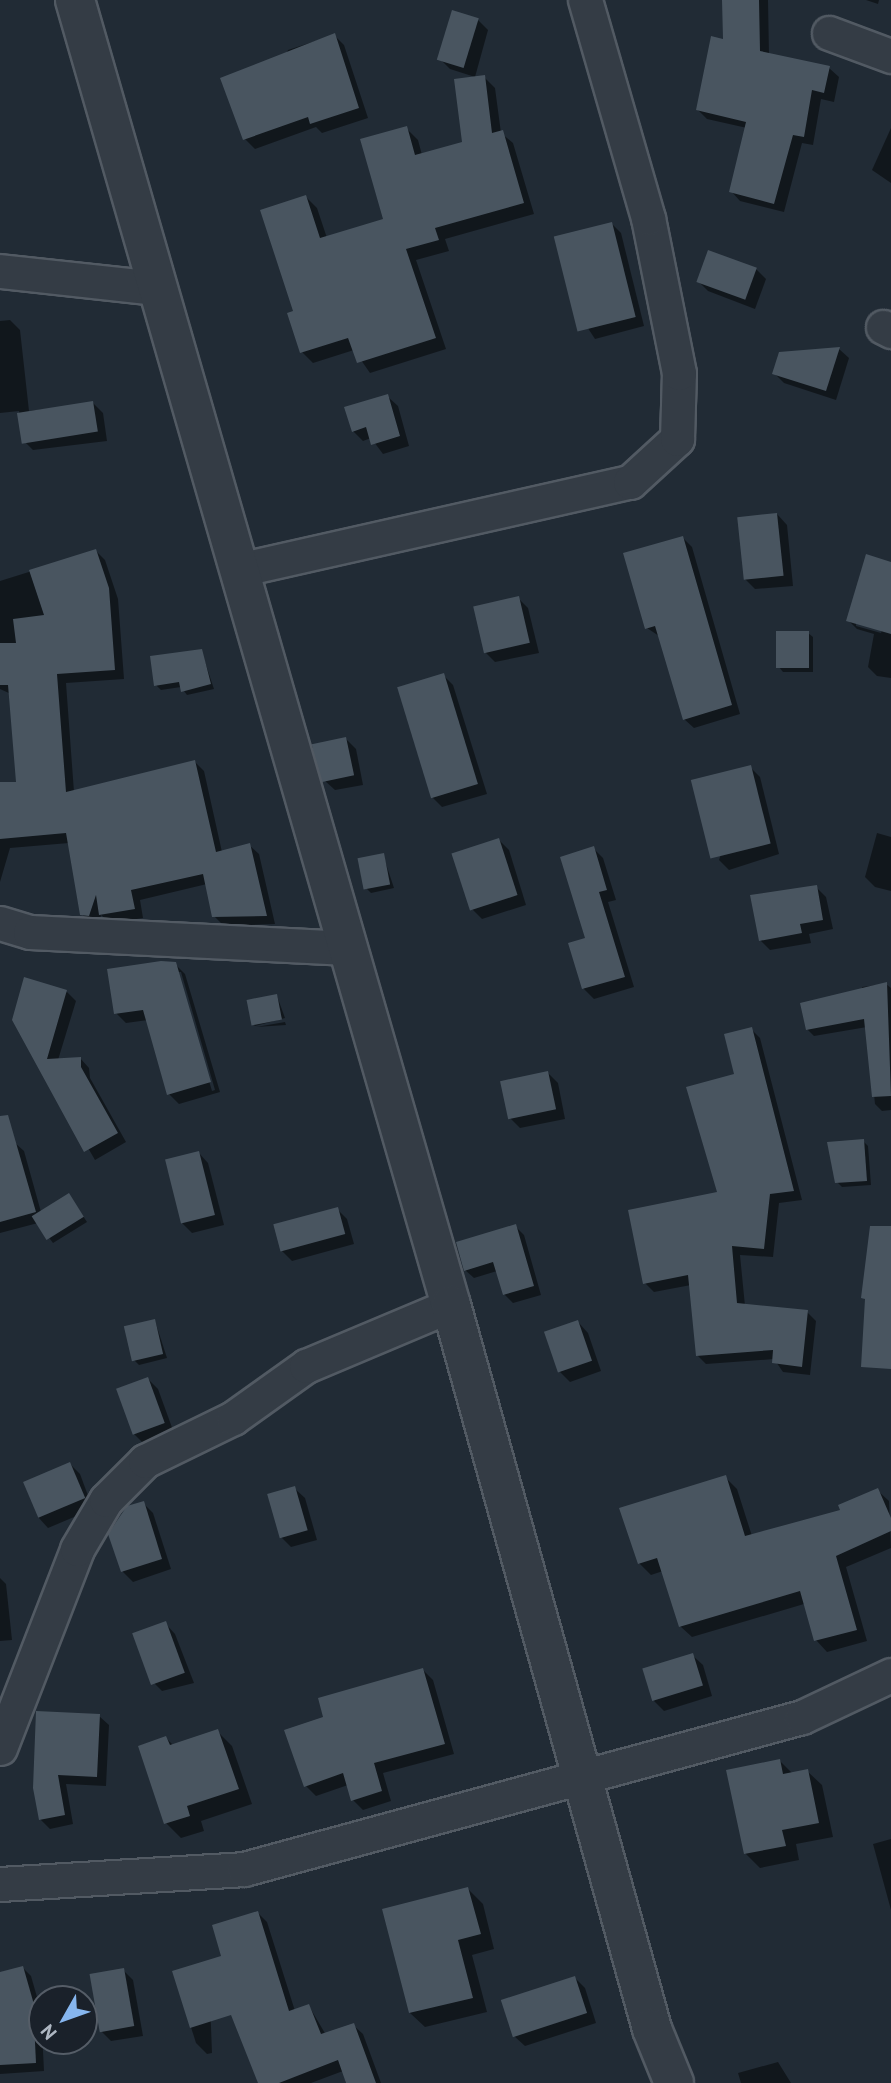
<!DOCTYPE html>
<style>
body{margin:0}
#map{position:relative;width:891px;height:2083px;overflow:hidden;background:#212b35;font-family:"PT Sans",sans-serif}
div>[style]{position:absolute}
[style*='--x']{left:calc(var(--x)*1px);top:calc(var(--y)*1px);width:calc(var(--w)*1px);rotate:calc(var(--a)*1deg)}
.shadow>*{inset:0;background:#0007}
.building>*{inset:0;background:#495560;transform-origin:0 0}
.roads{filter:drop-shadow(2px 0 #525a63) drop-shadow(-2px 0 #525a63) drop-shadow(0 2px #525a63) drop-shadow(0 -2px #525a63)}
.minor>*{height:33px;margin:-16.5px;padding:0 16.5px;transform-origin:16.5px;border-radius:16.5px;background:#343c45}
.tertiary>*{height:38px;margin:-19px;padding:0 19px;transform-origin:19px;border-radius:19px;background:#343c45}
span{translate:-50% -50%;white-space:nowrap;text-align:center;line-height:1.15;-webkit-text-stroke:5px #1a212a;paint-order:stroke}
.north{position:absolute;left:28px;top:1985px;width:70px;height:70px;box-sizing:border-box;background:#1a212a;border:2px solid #555d67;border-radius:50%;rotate:230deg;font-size:19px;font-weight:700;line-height:28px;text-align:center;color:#aeb7c2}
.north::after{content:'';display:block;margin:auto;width:24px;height:32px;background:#86b6ef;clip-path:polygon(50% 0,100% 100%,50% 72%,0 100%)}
</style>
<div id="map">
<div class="shadow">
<i style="clip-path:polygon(724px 0,768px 0,769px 55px,829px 68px,839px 77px,834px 102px,821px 99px,813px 145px,802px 143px,784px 212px,740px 201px,731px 191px,747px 128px,707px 119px,697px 109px,725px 41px)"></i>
<i style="clip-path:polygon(866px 0,879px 0,878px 4px)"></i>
<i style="clip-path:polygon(478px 20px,488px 30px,475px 77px,450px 69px,440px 59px)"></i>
<i style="clip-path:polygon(334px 35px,344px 45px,368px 118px,322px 133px,316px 127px,255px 149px,245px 139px,288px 50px)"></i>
<i style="clip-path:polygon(484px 77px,495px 88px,501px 133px,513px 143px,534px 214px,445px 239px,449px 251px,416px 260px,446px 349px,370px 373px,354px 350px,313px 363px,302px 352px,295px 312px,306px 197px,317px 208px,327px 238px,385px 220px,406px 128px,418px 140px,422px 155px,464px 143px)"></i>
<i style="clip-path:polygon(891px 128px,891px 183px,872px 170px)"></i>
<i style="clip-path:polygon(612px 224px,621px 233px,644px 326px,595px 339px,576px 310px,556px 240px)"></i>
<i style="clip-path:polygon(756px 269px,766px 279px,755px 309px,708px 291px,698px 281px)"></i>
<i style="clip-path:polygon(10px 320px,20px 330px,29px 411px,93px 403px,103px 413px,107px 441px,33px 450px,23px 440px,19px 411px,0 413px,0 321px)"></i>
<i style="clip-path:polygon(839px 349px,849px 358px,836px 400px,784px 383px,774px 373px)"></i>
<i style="clip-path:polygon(387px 396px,398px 406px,409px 446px,383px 454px,371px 438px,363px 441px,353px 431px)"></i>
<i style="clip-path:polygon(777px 514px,787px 525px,793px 586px,755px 589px,745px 579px)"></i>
<i style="clip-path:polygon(683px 538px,692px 547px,740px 714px,694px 728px,684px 719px,659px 636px,647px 628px)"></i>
<i style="clip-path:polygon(96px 551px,105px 560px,118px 599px,124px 679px,66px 683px,74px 792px,195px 762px,204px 771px,222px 852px,249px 845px,259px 854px,275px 924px,224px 926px,214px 916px,207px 884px,140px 900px,143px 918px,110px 923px,101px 915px,99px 924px,91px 924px,82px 914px,69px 843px,10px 848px,0 882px,0 784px,18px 784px,11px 694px,0 689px,0 581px)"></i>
<i style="clip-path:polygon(evenodd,891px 563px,891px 678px,877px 676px,868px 667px,874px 634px,857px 629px,848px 620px,891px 563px,856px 622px,882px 630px,881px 633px,856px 626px,856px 622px)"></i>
<i style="clip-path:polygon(518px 598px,528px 608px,539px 653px,495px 662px,485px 652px)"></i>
<i style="clip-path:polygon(808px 633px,813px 637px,813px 672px,783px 672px,779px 667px)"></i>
<i style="clip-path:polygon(201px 650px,214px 689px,187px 695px,181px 687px,161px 690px,156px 685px)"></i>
<i style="clip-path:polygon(443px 675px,453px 685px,487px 794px,442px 807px,432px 797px)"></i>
<i style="clip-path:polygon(346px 739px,356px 749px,363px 785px,335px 790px,324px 780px)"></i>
<i style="clip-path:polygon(750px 767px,760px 777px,779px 854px,729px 870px,719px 860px)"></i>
<i style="clip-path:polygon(877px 833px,891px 837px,891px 891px,875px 887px,865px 877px)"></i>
<i style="clip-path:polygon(499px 840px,509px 850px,526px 905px,482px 919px,472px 909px)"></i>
<i style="clip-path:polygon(593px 848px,603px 858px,616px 900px,608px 902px,634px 987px,594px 999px,584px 989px,571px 944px,587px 939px)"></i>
<i style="clip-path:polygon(383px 855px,394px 888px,371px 893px,366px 888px)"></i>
<i style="clip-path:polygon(816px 887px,826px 897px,833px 929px,809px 934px,811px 943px,770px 950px,760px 940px)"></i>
<i style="clip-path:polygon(evenodd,175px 964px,185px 974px,220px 1092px,179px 1104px,169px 1094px,148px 1020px,126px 1023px,116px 1013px,175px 964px,177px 972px,181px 972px,215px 1090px,212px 1091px,177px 972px)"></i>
<i style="clip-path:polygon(886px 984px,891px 988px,891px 1110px,882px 1111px,875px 1104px,867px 1027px,814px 1036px,807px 1029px,863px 992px,862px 987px)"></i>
<i style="clip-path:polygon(67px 992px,76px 1001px,58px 1060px,80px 1058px,89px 1068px,90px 1078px,126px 1142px,95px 1160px,14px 1020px)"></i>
<i style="clip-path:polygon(277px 996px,285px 1018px,255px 1026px,254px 1025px)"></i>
<i style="clip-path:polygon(285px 1022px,286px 1025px,256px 1027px)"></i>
<i style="clip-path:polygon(751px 1029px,760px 1038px,802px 1200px,779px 1203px,773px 1257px,740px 1255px,745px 1306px,807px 1312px,816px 1321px,810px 1375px,783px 1372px,774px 1359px,706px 1364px,697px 1355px,691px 1285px,654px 1292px,645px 1283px,719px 1193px,736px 1076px)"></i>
<i style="clip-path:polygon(548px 1073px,558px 1083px,565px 1119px,520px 1128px,510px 1118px)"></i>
<i style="clip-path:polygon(863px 1141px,868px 1146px,871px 1185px,842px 1187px,837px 1182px)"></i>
<i style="clip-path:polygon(14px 1142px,24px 1151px,41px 1212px,69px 1195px,87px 1222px,53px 1243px,38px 1223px,0 1233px,0 1146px)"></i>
<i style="clip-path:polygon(198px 1152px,208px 1163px,224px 1225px,192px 1233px,182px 1223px)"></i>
<i style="clip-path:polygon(337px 1209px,347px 1219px,354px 1244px,292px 1261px,282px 1251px)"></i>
<i style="clip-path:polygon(515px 1226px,524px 1235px,541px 1295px,513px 1303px,504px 1294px,497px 1271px,474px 1278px,465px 1270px)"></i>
<i style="clip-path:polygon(155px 1321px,167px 1358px,139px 1365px,134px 1360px)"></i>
<i style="clip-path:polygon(578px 1322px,588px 1333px,601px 1371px,570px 1382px,560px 1372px)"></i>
<i style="clip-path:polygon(148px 1379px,158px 1389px,174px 1433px,143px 1443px,133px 1433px)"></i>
<i style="clip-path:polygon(70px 1464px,80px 1474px,93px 1509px,48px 1528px,38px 1517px)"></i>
<i style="clip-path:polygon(725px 1477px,737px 1489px,752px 1536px,843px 1511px,877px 1490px,889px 1501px,891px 1548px,846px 1567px,867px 1641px,827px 1652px,816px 1640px,804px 1604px,692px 1637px,680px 1626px,663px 1571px,651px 1575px,639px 1563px)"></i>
<i style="clip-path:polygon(294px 1488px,305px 1498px,317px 1540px,291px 1547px,281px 1537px)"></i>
<i style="clip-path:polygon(143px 1503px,153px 1513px,171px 1569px,133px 1582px,123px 1572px,110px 1534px)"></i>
<i style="clip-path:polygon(0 1578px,6px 1584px,12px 1640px,0 1641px)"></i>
<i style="clip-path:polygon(165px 1623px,175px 1634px,194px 1683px,162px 1691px,152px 1681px)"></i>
<i style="clip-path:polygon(692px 1655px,703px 1665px,712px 1696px,664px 1711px,654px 1701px)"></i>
<i style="clip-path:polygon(423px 1670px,433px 1680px,454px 1754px,383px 1773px,391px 1801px,363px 1810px,353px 1800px,348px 1785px,316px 1796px,306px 1786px,325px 1718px)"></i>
<i style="clip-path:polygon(99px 1716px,109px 1725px,106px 1786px,66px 1784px,73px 1824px,50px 1829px,40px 1819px,34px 1788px)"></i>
<i style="clip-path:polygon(217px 1731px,232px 1746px,252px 1804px,201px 1821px,204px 1831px,181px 1838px,166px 1823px,166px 1738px,174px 1746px)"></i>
<i style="clip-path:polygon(780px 1761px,793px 1774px,807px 1771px,822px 1785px,833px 1837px,796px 1844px,799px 1860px,760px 1868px,745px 1853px)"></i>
<i style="clip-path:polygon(891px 1839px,891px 1910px,873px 1844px)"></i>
<i style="clip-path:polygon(468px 1889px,483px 1904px,494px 1949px,472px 1955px,487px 2012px,425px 2027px,410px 2013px)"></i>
<i style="clip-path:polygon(258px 1913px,267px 1922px,295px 2011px,309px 2006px,326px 2035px,353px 2025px,363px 2034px,381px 2083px,346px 2083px,343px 2071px,311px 2083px,260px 2083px,224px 1957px)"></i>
<i style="clip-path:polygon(23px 1968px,31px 1976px,41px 2011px,44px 2071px,0 2074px,0 1974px)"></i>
<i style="clip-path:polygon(123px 1970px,133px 1980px,143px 2036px,111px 2041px,101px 2031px)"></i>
<i style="clip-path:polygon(174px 1973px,209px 1975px,212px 2053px,207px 2054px,196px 2043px)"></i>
<i style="clip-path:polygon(575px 1978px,585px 1988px,596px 2023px,525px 2046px,514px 2036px)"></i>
<i style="clip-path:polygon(778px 2062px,791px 2083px,802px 2083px,741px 2083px,738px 2073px)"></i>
</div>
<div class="building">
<i style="clip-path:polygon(722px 0,759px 0,760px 51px,830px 66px,824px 93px,812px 90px,804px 137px,793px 135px,774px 204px,729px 192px,746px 122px,696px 110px,711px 36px,723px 39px)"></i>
<i style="left:452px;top:10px;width:28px;height:52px;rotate:17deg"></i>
<i style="clip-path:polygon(335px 33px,359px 108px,310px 124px,308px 117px,243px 140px,220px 78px)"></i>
<i style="clip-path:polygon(485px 75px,492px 133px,503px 130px,524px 203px,435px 228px,439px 240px,406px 249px,436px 338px,357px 363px,348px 338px,300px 353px,287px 313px,293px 311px,260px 210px,306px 195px,320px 238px,383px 219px,360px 139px,407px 126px,415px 155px,462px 142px,454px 79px)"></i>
<i style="left:612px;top:222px;width:98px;height:60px;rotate:76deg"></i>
<i style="left:708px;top:250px;width:52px;height:34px;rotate:20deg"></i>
<i style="clip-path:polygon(840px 347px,826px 391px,772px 374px,779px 352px)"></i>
<i style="clip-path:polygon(388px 394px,400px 436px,371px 445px,366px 427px,352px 432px,344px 407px)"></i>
<i style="left:93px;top:401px;width:31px;height:77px;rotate:81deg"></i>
<i style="left:777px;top:513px;width:63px;height:40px;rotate:84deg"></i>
<i style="clip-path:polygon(683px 536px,732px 705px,683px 720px,655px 626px,645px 629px,623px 553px)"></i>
<i style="clip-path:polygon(96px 549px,109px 588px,115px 670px,57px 674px,66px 792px,195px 760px,216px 852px,250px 843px,267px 916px,212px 917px,203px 874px,131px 890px,135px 909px,99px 915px,96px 895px,89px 916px,80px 915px,66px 833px,0 839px,0 782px,16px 782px,8px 685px,0 685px,0 643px,16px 643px,13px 619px,44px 615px,29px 570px)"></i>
<i style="clip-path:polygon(866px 554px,891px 562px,891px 634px,846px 621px)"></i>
<i style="left:519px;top:596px;width:48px;height:47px;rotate:77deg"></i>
<i style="left:776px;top:631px;width:33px;height:37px"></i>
<i style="clip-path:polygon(202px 649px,211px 684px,181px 692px,179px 682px,154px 686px,150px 656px)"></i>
<i style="left:444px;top:673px;width:116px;height:49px;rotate:73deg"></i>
<i style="left:346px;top:737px;width:39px;height:35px;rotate:78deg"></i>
<i style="left:751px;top:765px;width:81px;height:62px;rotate:76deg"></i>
<i style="left:499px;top:838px;width:60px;height:50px;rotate:72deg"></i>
<i style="clip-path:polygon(594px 846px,607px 890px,599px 892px,625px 977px,582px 989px,568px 943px,585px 938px,560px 857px)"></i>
<i style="left:384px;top:853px;width:32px;height:27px;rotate:79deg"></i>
<i style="clip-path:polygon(817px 885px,823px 920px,800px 924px,802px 933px,759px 941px,750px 895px)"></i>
<i style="clip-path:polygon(161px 961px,176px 962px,211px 1082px,167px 1095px,143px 1010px,114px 1014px,107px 969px)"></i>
<i style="clip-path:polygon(24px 977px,67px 990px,47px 1059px,81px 1057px,81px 1067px,118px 1133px,84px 1152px,12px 1020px)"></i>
<i style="clip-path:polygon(887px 982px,891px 1096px,872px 1097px,864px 1019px,806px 1030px,800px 1003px)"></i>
<i style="left:277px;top:994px;width:26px;height:31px;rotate:79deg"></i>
<i style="clip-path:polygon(752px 1027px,794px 1191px,770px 1194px,764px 1249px,732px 1246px,737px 1303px,808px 1310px,802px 1367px,772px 1363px,773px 1350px,696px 1356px,688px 1275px,643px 1284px,628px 1210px,717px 1192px,686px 1087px,734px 1074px,724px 1034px)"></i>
<i style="left:548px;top:1071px;width:39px;height:49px;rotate:78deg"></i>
<i style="clip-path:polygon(8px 1115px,36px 1212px,0 1222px,0 1116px)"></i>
<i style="clip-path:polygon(864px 1139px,867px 1181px,835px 1183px,827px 1142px)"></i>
<i style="left:199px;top:1151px;width:66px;height:35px;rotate:76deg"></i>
<i style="left:69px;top:1193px;width:28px;height:44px;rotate:58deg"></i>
<i style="left:338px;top:1207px;width:28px;height:67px;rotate:75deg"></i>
<i style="clip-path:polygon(516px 1224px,534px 1286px,503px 1295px,493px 1262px,464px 1271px,456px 1242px)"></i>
<i style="clip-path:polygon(870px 1226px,891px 1226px,891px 1369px,861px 1367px,865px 1299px,861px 1298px)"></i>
<i style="left:155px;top:1319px;width:36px;height:32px;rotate:77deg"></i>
<i style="left:578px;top:1320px;width:43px;height:36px;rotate:71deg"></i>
<i style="left:148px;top:1377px;width:49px;height:34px;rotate:70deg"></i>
<i style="left:70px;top:1462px;width:39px;height:51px;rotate:67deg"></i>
<i style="clip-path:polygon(726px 1475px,745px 1536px,840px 1510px,838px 1505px,878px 1488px,891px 1518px,891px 1531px,836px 1556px,857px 1630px,814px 1641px,800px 1591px,679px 1627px,657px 1558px,638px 1564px,619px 1508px)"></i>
<i style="left:295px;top:1486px;width:46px;height:29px;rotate:74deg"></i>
<i style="clip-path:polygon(144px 1501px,162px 1559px,121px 1572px,108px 1534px,127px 1506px)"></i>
<i style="left:166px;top:1621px;width:55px;height:36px;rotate:70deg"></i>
<i style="left:693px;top:1653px;width:34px;height:53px;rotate:73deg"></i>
<i style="clip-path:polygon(423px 1668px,445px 1744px,374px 1763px,382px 1791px,351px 1801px,343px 1773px,304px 1787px,284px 1730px,323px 1717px,318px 1698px)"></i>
<i style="clip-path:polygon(36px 1711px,100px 1714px,97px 1777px,58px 1775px,65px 1815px,39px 1820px,33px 1788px)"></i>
<i style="clip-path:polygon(218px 1729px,239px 1789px,187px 1806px,190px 1816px,164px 1824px,138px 1746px,166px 1736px,170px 1745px)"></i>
<i style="clip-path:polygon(780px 1759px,783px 1774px,808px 1769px,819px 1823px,782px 1830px,786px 1846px,744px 1854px,726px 1770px)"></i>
<i style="clip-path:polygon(468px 1887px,481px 1934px,458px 1940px,473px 1998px,409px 2013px,382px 1909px)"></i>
<i style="clip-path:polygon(258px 1911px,289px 2011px,309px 2004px,321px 2034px,354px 2023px,376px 2083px,346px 2083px,338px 2060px,279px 2083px,258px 2083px,231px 2015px,190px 2028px,172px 1971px,221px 1956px,212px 1925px)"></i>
<i style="clip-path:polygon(23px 1966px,33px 2001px,36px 2063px,0 2065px,0 1972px)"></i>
<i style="left:124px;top:1968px;width:59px;height:35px;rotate:80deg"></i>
<i style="left:575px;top:1976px;width:39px;height:78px;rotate:72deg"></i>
</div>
<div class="roads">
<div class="minor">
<i style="--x:829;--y:33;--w:66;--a:20.4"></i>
<i style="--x:0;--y:271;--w:157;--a:6.2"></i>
<i style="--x:883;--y:327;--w:9;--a:27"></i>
<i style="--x:238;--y:570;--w:402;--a:-12.7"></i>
<i style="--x:630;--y:482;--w:64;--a:-42.5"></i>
<i style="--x:677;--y:439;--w:66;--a:-88.3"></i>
<i style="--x:679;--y:373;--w:158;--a:-101.3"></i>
<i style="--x:648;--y:218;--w:227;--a:-106.1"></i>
<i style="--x:0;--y:923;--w:31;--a:17"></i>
<i style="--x:30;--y:932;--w:318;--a:2.9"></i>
<i style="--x:0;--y:1748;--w:213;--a:-68.8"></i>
<i style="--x:77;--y:1549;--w:57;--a:-59.4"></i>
<i style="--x:106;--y:1500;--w:55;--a:-45"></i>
<i style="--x:145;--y:1461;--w:98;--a:-26"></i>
<i style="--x:233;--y:1418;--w:90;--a:-35.5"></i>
<i style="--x:306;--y:1366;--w:157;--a:-22.8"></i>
<i style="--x:0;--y:1884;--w:244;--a:-3.5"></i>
<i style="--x:244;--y:1869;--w:578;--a:-15.24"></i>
<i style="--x:802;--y:1717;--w:98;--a:-25.3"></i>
</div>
<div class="tertiary">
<i style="--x:75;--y:0;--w:1358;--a:73.93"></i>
<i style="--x:451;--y:1305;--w:751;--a:74.48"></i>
<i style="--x:652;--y:2029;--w:58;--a:67.8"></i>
</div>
</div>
<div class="north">N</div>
</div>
